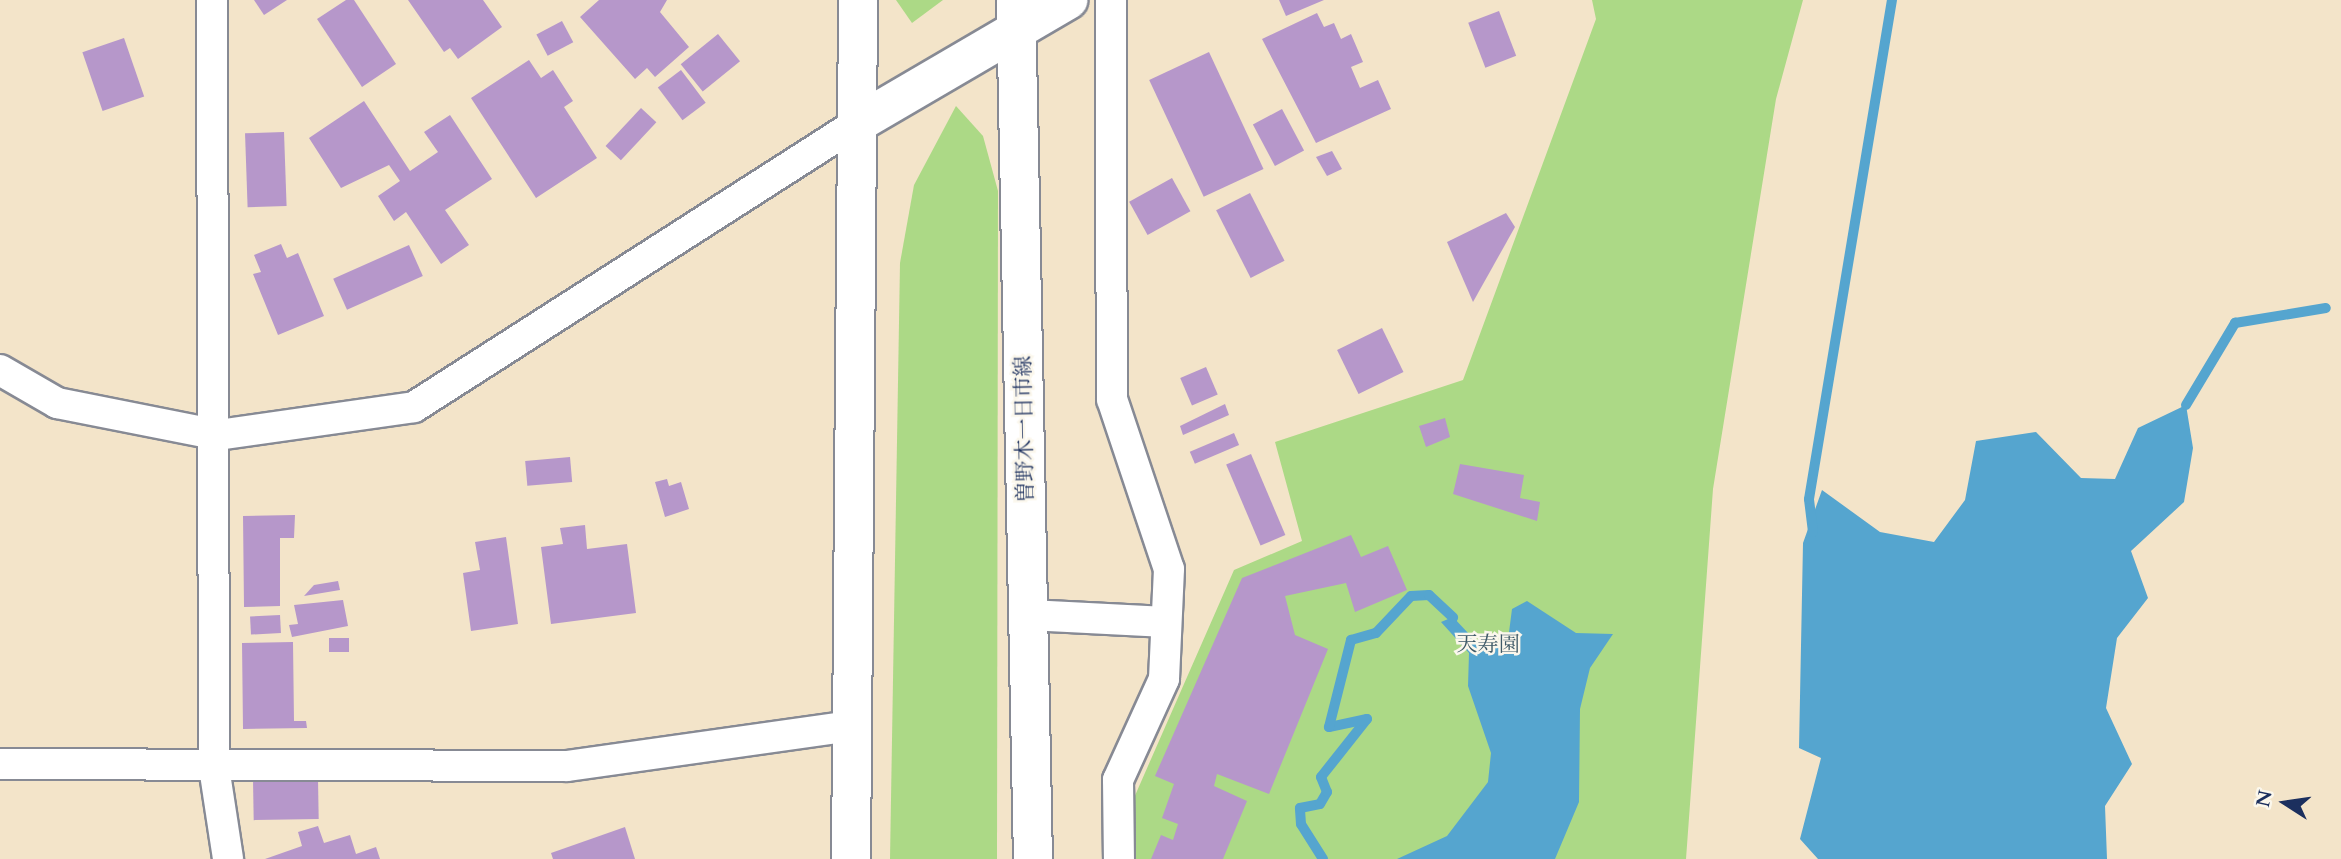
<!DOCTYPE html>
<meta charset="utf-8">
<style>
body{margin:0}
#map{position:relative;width:2341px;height:859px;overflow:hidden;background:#f3e4c9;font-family:Cardo,"Noto Serif JP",serif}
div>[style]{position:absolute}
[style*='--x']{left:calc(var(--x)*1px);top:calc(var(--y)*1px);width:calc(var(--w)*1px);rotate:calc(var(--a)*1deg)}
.green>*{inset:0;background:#acd986}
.water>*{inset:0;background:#55a5cf}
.stream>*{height:10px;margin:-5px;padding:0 5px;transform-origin:5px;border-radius:5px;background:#55a5cf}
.building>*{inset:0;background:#b697ca;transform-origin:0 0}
.roads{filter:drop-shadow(2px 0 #878a94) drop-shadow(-2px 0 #878a94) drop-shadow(0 2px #878a94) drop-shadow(0 -2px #878a94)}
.street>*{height:30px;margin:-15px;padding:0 15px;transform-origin:15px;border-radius:15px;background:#fff}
.secondary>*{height:38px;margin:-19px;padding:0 19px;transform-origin:19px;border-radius:19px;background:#fff}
span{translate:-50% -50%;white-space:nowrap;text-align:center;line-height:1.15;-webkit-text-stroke:5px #fbf7ec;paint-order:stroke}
.street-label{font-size:21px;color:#1b2f5e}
.park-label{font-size:21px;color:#3f5a68}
.north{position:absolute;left:2250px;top:768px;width:70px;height:70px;-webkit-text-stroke:5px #fbf7ec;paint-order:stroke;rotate:282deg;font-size:19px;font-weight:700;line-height:28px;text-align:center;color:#1b2f5e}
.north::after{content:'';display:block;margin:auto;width:24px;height:32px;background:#1b2f5e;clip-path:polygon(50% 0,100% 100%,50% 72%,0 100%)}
</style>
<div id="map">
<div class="green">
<i style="clip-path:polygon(896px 0,943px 0,912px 23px)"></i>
<i style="clip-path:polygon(1592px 0,1803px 0,1776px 99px,1713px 489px,1686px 859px,1131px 859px,1130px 807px,1234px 570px,1302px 541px,1275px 442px,1463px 380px,1596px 19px)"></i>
<i style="clip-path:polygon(956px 106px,983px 136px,998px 191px,997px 859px,890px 859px,900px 263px,914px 185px)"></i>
</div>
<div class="water">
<i style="clip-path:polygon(2186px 405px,2193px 448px,2184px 502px,2131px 551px,2148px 598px,2117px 638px,2106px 708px,2132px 764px,2105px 806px,2107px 859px,1818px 859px,1800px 839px,1821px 758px,1799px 748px,1803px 543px,1822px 490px,1880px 532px,1934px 542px,1965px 500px,1976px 441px,2036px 432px,2081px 478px,2115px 479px,2138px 428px)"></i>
<i style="clip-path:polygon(1527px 601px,1576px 633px,1613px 634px,1590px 668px,1580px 709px,1579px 802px,1555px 859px,1397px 859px,1447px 836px,1488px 782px,1491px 753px,1468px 686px,1469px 653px,1441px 622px,1453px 617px,1484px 650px,1508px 640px,1512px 609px)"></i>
</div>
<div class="stream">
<i style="--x:2186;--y:405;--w:96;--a:-59.1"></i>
<i style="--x:2235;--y:323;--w:92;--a:-9.4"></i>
<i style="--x:1813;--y:532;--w:33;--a:-97"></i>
<i style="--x:1809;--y:499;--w:506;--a:-80.56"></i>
<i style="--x:1323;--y:859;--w:41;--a:-122.2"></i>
<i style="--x:1301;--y:824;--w:16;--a:-94"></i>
<i style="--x:1300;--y:808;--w:20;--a:-11"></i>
<i style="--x:1320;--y:804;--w:14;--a:-60"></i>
<i style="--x:1327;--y:792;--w:16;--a:-112"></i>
<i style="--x:1321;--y:777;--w:74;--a:-51.6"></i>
<i style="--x:1367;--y:719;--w:39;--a:168"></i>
<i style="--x:1329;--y:727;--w:90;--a:-75.8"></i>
<i style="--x:1351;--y:640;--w:26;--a:-16"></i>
<i style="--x:1376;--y:633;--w:51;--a:-46.6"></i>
<i style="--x:1411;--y:596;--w:18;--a:-3"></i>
<i style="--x:1429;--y:595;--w:33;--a:43"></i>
</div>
<div class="building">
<i style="clip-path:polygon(254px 0,287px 0,264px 15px)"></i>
<i style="clip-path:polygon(346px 0,354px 0,396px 64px,362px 87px,317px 19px)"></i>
<i style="clip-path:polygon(408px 0,483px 0,502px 27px,458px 59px,450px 48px,444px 52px)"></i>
<i style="clip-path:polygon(599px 0,667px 0,660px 12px,689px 47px,655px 77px,647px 68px,635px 79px,580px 17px)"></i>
<i style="clip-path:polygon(1279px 0,1324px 0,1286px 16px)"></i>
<i style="left:1499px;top:11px;width:48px;height:33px;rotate:69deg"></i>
<i style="clip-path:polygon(1317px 13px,1324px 27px,1334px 23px,1341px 39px,1351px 34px,1363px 62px,1351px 67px,1360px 88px,1378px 80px,1391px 109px,1316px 143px,1262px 39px)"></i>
<i style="left:562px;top:21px;width:24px;height:29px;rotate:62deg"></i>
<i style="left:718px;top:34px;width:35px;height:48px;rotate:51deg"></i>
<i style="left:124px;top:38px;width:62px;height:44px;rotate:71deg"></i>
<i style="left:1209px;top:52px;width:129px;height:66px;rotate:65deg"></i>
<i style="clip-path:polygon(529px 60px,541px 78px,553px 70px,573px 101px,564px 107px,597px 158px,536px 198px,471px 98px)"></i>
<i style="left:681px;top:70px;width:41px;height:29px;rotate:53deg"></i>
<i style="clip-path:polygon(364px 101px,410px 171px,438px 152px,424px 132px,450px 115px,492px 179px,445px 210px,469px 245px,441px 264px,406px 212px,394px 221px,378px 196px,400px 181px,389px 165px,341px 188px,309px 138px)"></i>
<i style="left:641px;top:108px;width:21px;height:52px;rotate:43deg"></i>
<i style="left:1282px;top:109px;width:47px;height:33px;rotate:62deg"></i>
<i style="left:284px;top:132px;width:74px;height:39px;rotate:88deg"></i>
<i style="clip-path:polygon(1332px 151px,1342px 169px,1327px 176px,1316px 157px)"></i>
<i style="left:1172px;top:178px;width:38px;height:49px;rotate:61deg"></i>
<i style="left:1250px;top:193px;width:76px;height:38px;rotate:63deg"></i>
<i style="clip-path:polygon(1506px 213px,1515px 227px,1473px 302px,1447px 242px)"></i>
<i style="clip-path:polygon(281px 244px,287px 258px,298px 253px,324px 316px,278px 335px,253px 274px,261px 272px,254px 255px)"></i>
<i style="left:409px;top:245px;width:34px;height:83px;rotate:66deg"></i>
<i style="left:1382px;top:328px;width:49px;height:50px;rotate:64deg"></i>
<i style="left:1206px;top:367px;width:30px;height:28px;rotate:67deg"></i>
<i style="clip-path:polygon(1225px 404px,1229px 415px,1183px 435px,1180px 426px)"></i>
<i style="clip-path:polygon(1445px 418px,1450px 437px,1426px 447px,1419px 426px)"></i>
<i style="left:1234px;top:433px;width:13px;height:48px;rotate:67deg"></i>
<i style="left:1251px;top:454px;width:88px;height:27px;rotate:67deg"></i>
<i style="left:570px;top:457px;width:25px;height:45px;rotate:85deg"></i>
<i style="clip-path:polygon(1460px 464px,1524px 475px,1520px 498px,1540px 502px,1537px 521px,1453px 494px)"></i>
<i style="clip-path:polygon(667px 479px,669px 486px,681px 482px,689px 509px,665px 517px,655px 482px)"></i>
<i style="clip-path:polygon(295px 515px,294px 538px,280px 538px,280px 606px,244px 607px,243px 516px)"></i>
<i style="clip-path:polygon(585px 525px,587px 549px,627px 544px,636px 613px,551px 624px,541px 547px,563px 544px,560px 528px)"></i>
<i style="clip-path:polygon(1351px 535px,1361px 557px,1388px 546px,1407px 590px,1355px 612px,1346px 583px,1285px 596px,1295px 635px,1328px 649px,1269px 794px,1217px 774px,1214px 786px,1247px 801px,1223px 859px,1151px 859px,1161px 835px,1173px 840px,1178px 824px,1162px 818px,1174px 784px,1155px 776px,1242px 578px)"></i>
<i style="clip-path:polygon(506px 537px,518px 624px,471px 631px,463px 573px,480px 570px,475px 542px)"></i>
<i style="clip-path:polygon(338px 581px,340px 590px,304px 596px,314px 585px)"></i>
<i style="clip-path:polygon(343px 600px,348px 626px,292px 637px,289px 625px,298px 624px,294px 605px)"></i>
<i style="left:280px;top:615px;width:18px;height:30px;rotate:87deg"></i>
<i style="left:329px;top:638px;width:20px;height:14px"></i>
<i style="clip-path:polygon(293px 642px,294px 721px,306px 721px,307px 728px,243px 729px,242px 643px)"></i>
<i style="left:318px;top:779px;width:40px;height:65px;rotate:89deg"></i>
<i style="clip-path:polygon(318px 826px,324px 843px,350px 835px,356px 854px,376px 847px,380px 859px,265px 859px,302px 846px,298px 832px)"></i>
<i style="clip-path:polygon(625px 827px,635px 859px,553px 859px,551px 853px)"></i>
</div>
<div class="roads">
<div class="street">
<i style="--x:212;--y:0;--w:767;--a:89.85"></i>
<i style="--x:214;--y:767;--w:93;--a:81.3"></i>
<i style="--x:1111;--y:0;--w:399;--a:89.9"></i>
<i style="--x:1112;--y:399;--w:179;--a:71.5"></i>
<i style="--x:1169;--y:569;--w:110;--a:92.6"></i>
<i style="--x:1164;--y:679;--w:111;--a:114.5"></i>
<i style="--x:1118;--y:780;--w:79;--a:89.3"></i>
<i style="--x:0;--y:370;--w:66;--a:30.1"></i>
<i style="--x:57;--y:403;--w:164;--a:11.2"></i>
<i style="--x:218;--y:435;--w:198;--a:-8.1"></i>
<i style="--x:414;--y:407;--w:525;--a:-32.63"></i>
<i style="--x:1029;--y:615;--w:137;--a:2.9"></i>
<i style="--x:0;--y:764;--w:567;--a:0.2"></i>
<i style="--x:567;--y:766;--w:287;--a:-8"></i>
</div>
<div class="secondary">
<i style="--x:1016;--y:0;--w:859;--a:88.87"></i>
<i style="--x:856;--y:124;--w:246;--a:-30.3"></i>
<i style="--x:851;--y:859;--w:859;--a:-89.53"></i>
</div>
</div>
<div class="street-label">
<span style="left:1025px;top:429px;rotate:-91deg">曽野木一日市線</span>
</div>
<div class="park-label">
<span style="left:1488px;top:645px">天寿園</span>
</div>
<div class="north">N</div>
</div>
